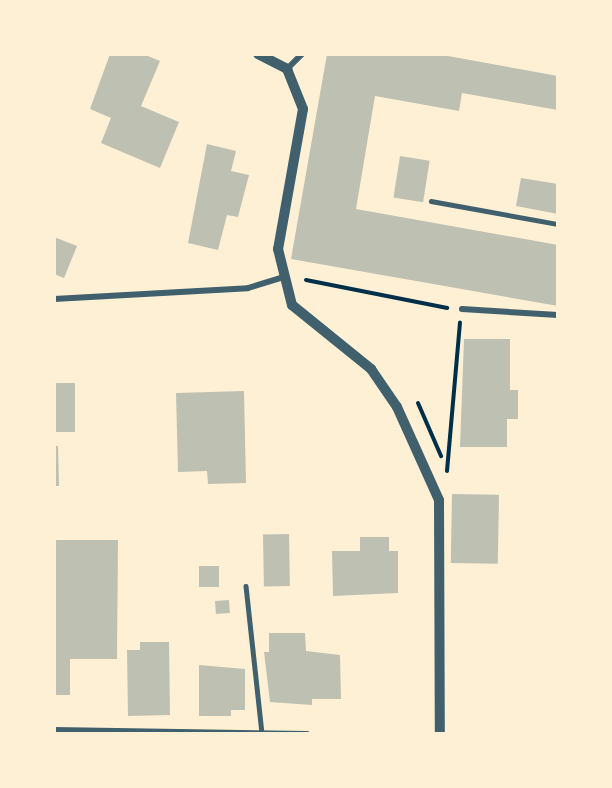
<!DOCTYPE html>
<style>
body{margin:0}
#map{position:relative;width:612px;height:788px;overflow:hidden;background:#fdf0d5;font-family:"Golos Text",sans-serif}
div>[style]{position:absolute}
[style*='--x']{left:calc(var(--x)*1px);top:calc(var(--y)*1px);width:calc(var(--w)*1px);rotate:calc(var(--a)*1deg)}
.building>*{inset:0;background:#bec0b2;transform-origin:0 0}
.path>*{height:4px;margin:-2px;padding:0 2px;transform-origin:2px;border-radius:2px;background:#003049}
.service>*{height:4.5px;margin:-2.25px;padding:0 2.25px;transform-origin:2.25px;border-radius:2.25px;background:#3f606c}
.minor>*{height:6px;margin:-3px;padding:0 3px;transform-origin:3px;border-radius:3px;background:#3f606c}
.tertiary>*{height:10px;margin:-5px;padding:0 5px;transform-origin:5px;border-radius:5px;background:#3f606c}
span{translate:-50% -50%;white-space:nowrap;text-align:center;line-height:1.15;-webkit-text-stroke:4.5px #fdf0d5;paint-order:stroke}
.frame{position:absolute;inset:0;border:56px solid #fdf0d5;pointer-events:none}
</style>
<div id="map">
<div class="building">
<i style="clip-path:polygon(110px 54px,143px 54px,160px 61px,141px 106px,179px 122px,160px 168px,101px 143px,111px 118px,90px 109px)"></i>
<i style="clip-path:polygon(327px 54px,437px 54px,558px 76px,558px 110px,462px 93px,459px 111px,375px 96px,356px 209px,558px 245px,558px 306px,291px 259px)"></i>
<i style="clip-path:polygon(207px 144px,236px 151px,231px 171px,249px 175px,238px 217px,227px 215px,218px 250px,188px 243px)"></i>
<i style="left:400px;top:156px;width:30px;height:42px;rotate:9deg"></i>
<i style="clip-path:polygon(521px 178px,558px 184px,558px 214px,516px 206px)"></i>
<i style="clip-path:polygon(54px 237px,77px 246px,64px 278px,54px 274px)"></i>
<i style="clip-path:polygon(464px 339px,510px 339px,510px 390px,518px 390px,518px 419px,507px 419px,507px 447px,460px 447px)"></i>
<i style="left:54px;top:383px;width:21px;height:49px"></i>
<i style="clip-path:polygon(244px 391px,246px 483px,208px 484px,207px 471px,178px 472px,176px 393px)"></i>
<i style="clip-path:polygon(54px 446px,58px 446px,59px 486px,54px 486px)"></i>
<i style="left:452px;top:494px;width:47px;height:69px;rotate:1deg"></i>
<i style="left:289px;top:534px;width:52px;height:26px;rotate:89deg"></i>
<i style="clip-path:polygon(360px 537px,389px 537px,389px 551px,398px 551px,398px 593px,333px 596px,332px 551px,360px 551px)"></i>
<i style="clip-path:polygon(56px 540px,118px 540px,117px 659px,70px 659px,70px 695px,54px 695px)"></i>
<i style="left:199px;top:566px;width:20px;height:21px"></i>
<i style="left:229px;top:600px;width:13px;height:14px;rotate:86deg"></i>
<i style="clip-path:polygon(269px 633px,305px 633px,306px 651px,340px 655px,341px 699px,312px 699px,312px 705px,270px 702px,264px 652px,269px 652px)"></i>
<i style="clip-path:polygon(140px 642px,169px 642px,170px 715px,128px 716px,127px 650px,140px 650px)"></i>
<i style="clip-path:polygon(199px 665px,245px 669px,245px 710px,231px 710px,231px 716px,199px 716px)"></i>
</div>
<div class="path">
<i style="--x:306;--y:280;--w:144;--a:11.2"></i>
<i style="--x:418;--y:403;--w:58;--a:66.5"></i>
<i style="--x:447;--y:471;--w:149;--a:-85"></i>
</div>
<div class="service">
<i style="--x:431;--y:201;--w:129;--a:10.3"></i>
<i style="--x:246;--y:586;--w:148;--a:83.8"></i>
</div>
<div class="minor">
<i style="--x:287;--y:69;--w:21;--a:-45"></i>
<i style="--x:54;--y:299;--w:194;--a:-3.2"></i>
<i style="--x:248;--y:288;--w:37;--a:-17"></i>
<i style="--x:462;--y:309;--w:96;--a:3.6"></i>
<i style="--x:54;--y:730;--w:253;--a:0.9"></i>
</div>
<div class="tertiary">
<i style="--x:258;--y:54;--w:33;--a:27"></i>
<i style="--x:287;--y:69;--w:43;--a:68.2"></i>
<i style="--x:303;--y:109;--w:142;--a:100.1"></i>
<i style="--x:278;--y:249;--w:58;--a:76"></i>
<i style="--x:292;--y:305;--w:102;--a:39"></i>
<i style="--x:371;--y:369;--w:46;--a:55.6"></i>
<i style="--x:397;--y:407;--w:102;--a:65.7"></i>
<i style="--x:439;--y:500;--w:234;--a:89.8"></i>
</div>
<div class="frame"></div>
</div>
